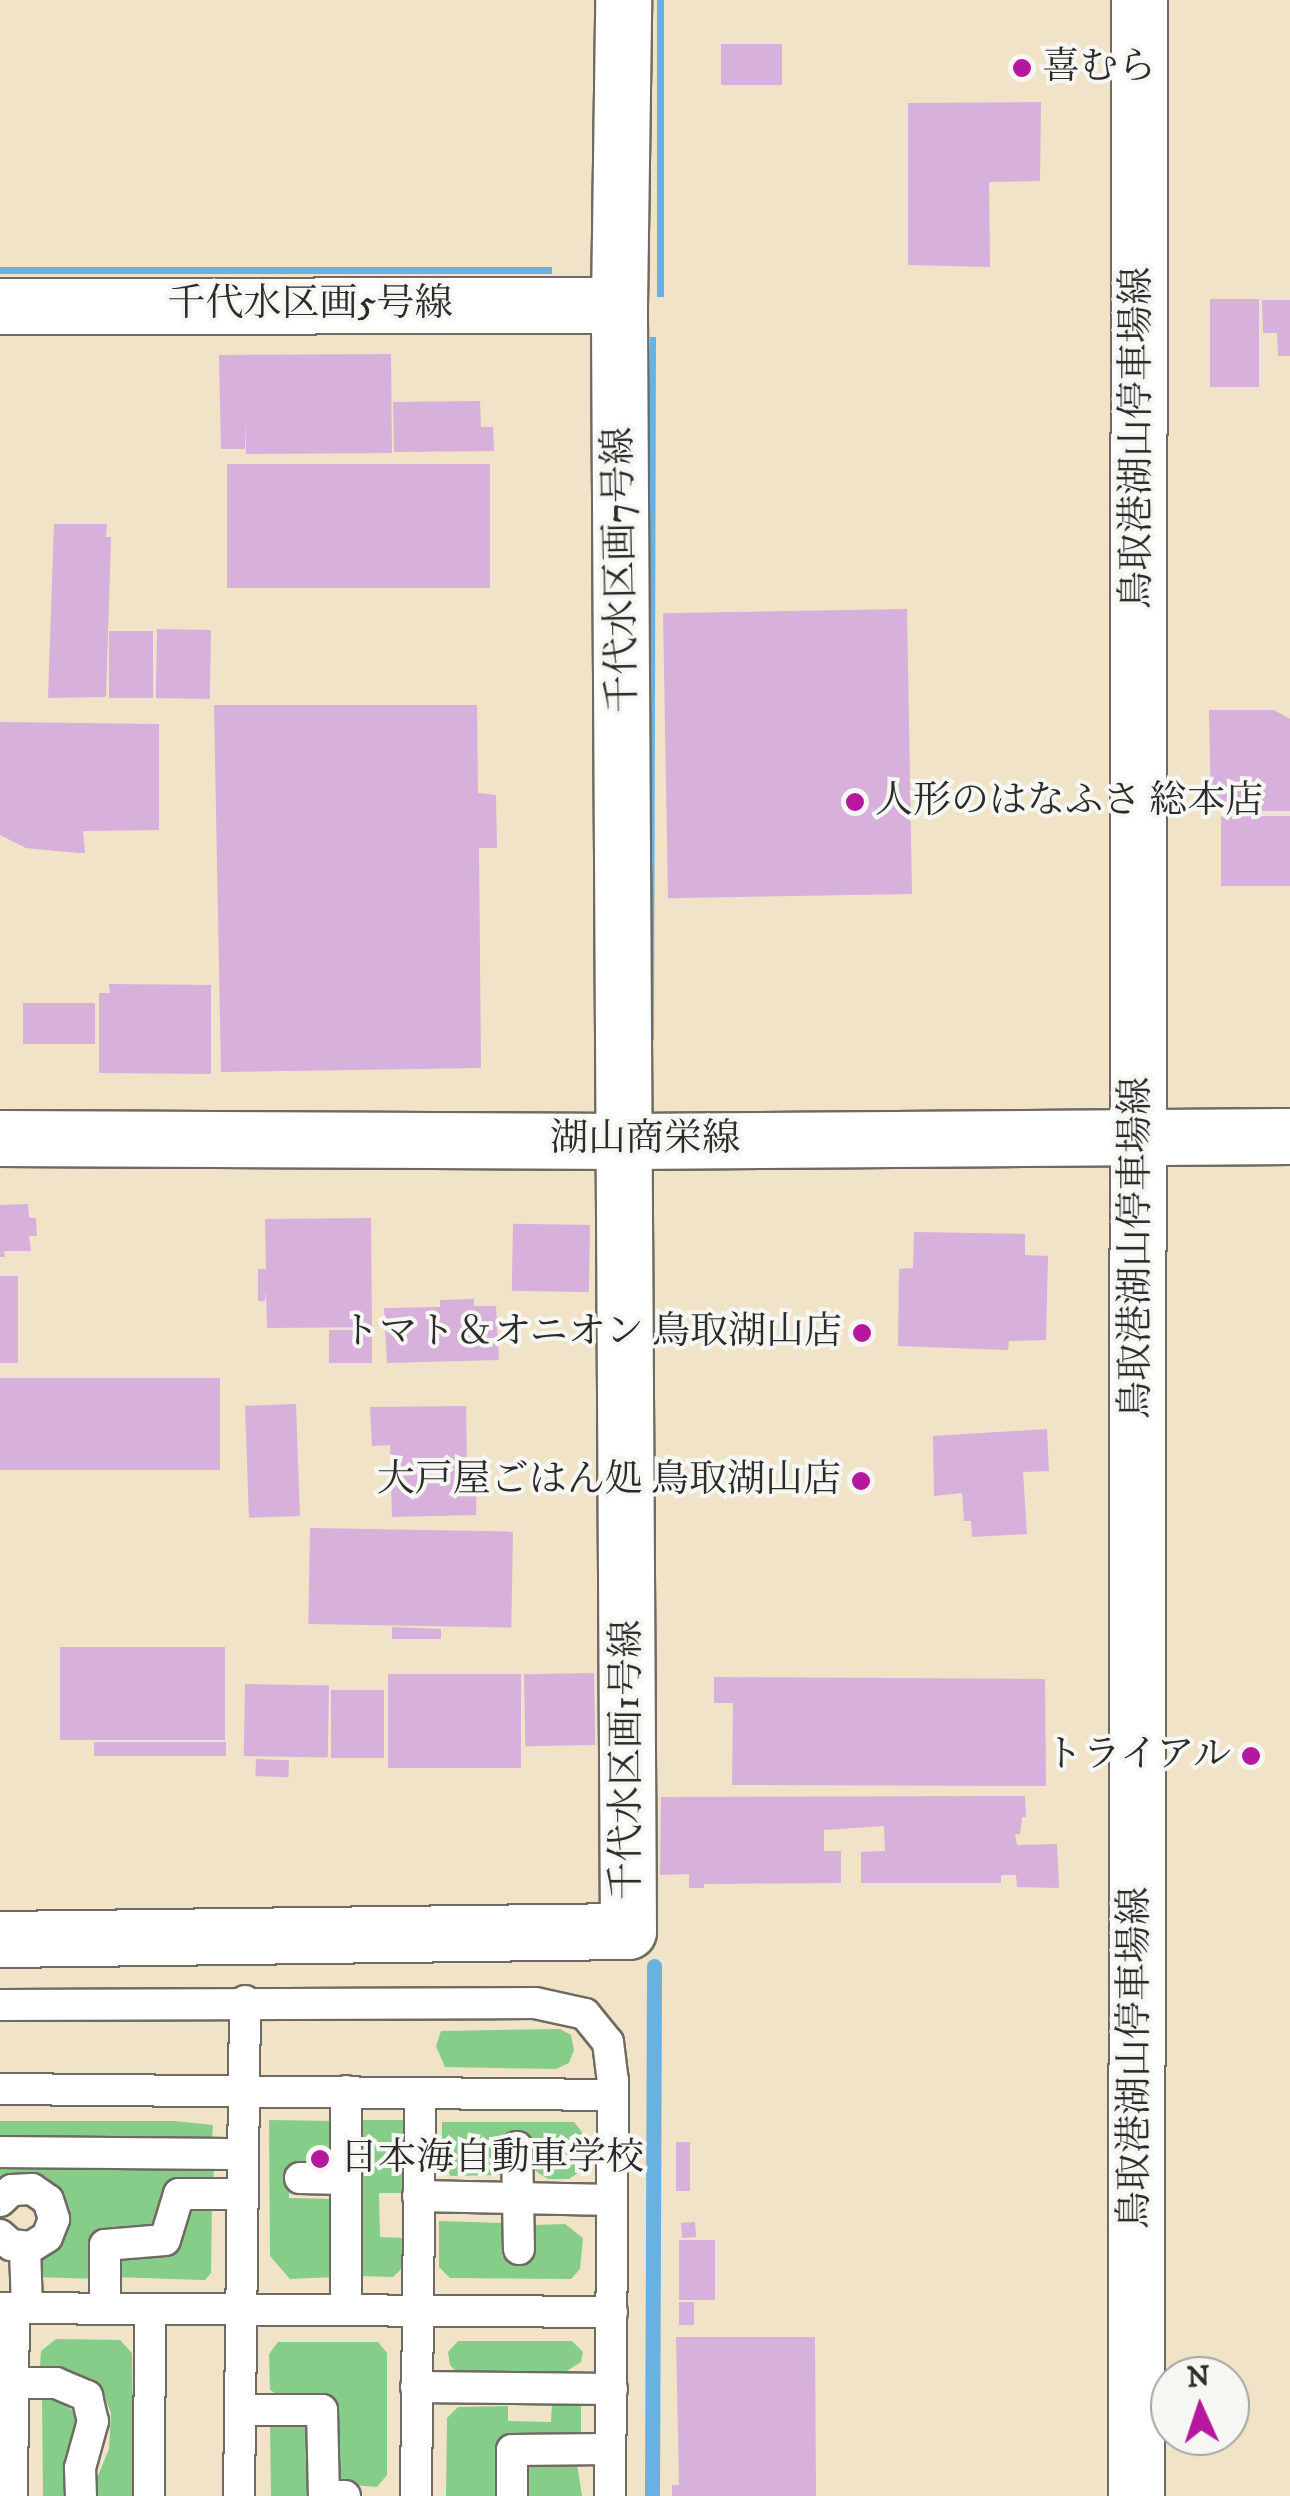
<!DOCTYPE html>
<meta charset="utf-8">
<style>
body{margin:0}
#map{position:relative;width:1290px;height:2496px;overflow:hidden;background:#f0e3c7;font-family:"IM FELL DW Pica","Noto Serif JP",serif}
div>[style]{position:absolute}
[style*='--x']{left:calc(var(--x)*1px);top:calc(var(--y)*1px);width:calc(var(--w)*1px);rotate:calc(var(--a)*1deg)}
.green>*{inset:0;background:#86cd89}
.water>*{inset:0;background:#68b1e0;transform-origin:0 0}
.stream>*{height:15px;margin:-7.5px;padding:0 7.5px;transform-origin:7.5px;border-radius:7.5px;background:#68b1e0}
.building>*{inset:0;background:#d7b0dc;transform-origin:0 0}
.roads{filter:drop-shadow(2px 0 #706b62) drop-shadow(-2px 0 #706b62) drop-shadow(0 2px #706b62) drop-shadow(0 -2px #706b62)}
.service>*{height:30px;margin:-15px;padding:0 15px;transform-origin:15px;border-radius:15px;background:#fff}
.minor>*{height:55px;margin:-27.5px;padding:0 27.5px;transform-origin:27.5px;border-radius:27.5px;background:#fff}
.tertiary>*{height:55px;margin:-27.5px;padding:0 27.5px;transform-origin:27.5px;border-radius:27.5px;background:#fff}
.secondary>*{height:55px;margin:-27.5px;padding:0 27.5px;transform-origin:27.5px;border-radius:27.5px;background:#fff}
.dots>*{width:28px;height:28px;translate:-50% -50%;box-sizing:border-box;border:5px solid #f6f6f2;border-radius:50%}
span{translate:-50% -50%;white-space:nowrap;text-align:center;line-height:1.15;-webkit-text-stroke:8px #f6f6f2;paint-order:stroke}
.poi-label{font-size:38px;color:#2b2b2b}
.left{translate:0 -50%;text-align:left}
.right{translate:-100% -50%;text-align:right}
.street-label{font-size:38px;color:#2b2b2b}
.north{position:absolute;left:1150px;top:2356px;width:100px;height:100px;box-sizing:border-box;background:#f6f6f2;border:2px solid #a5a5a2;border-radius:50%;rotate:357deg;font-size:28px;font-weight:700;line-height:40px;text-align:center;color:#2b2b2b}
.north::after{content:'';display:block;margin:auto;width:35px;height:45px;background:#b5179e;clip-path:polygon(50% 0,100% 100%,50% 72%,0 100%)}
</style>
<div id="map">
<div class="green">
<i style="clip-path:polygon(560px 2029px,571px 2035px,574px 2050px,569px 2063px,556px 2069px,445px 2067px,436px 2046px,441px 2031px)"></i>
<i style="clip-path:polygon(269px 2120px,333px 2121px,334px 2164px,290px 2163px,289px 2198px,335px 2199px,335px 2277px,290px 2279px,270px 2256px)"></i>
<i style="clip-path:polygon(364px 2120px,405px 2120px,408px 2193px,379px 2193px,380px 2237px,405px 2238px,403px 2267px,393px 2277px,360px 2276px,353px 2130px)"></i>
<i style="clip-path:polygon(0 2121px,175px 2121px,213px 2125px,212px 2139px,0 2139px)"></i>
<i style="clip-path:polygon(442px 2122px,574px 2122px,582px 2132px,582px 2170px,569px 2179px,548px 2179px,531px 2168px,531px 2138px,505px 2137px,505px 2165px,499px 2175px,451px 2176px,442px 2165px)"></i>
<i style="clip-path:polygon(0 2164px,214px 2167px,213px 2187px,158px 2232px,98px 2236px,99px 2279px,35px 2277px,35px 2261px,52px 2253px,64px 2228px,0 2182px)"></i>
<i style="clip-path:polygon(187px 2200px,212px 2200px,211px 2273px,205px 2280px,112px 2277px,112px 2250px,169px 2247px)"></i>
<i style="clip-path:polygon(439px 2221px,502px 2223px,502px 2257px,533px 2260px,536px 2225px,565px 2224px,583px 2238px,580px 2269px,571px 2279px,450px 2278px,439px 2267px)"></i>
<i style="clip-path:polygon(56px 2339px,120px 2340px,132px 2353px,134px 2496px,97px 2496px,95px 2483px,109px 2449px,111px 2413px,103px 2393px,40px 2367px,41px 2351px)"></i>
<i style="clip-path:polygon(458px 2341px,572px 2341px,583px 2352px,581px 2362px,567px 2371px,458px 2373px,450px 2365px,448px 2352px)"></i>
<i style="clip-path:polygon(278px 2342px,378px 2342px,387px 2353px,387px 2475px,377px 2487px,339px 2484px,334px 2397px,285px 2399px,270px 2390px,269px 2354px)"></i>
<i style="clip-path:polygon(55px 2397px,79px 2416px,65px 2481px,68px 2496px,43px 2496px,42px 2398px)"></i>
<i style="clip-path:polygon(552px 2403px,581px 2405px,581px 2438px,517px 2439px,503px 2496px,446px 2496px,447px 2418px,458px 2407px,508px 2406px,508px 2421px,551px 2422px)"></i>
<i style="clip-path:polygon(301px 2422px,310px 2428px,313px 2496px,271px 2496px,270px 2424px)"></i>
<i style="clip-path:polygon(526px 2463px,577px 2464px,582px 2496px,524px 2496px)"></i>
</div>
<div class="water">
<i style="left:657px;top:0;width:7px;height:297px"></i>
<i style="left:552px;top:267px;width:7px;height:552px;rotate:90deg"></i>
<i style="clip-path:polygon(650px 337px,656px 337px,654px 1040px,646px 1040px)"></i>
<i style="left:654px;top:1221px;width:696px;height:7px;rotate:90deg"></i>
</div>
<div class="stream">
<i style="--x:652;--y:2496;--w:530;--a:-89.78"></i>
</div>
<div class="building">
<i style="left:721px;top:44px;width:61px;height:41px"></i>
<i style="clip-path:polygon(1041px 102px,1040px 181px,989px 182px,990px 267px,908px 265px,908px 103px)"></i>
<i style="left:1210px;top:299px;width:49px;height:88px"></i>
<i style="clip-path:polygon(1262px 300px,1290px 300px,1290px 356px,1278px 356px,1277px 333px,1263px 333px)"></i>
<i style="clip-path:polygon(391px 354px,392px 453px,246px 454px,246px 420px,245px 449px,221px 449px,219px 355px)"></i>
<i style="clip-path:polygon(480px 401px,481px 427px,493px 427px,494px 451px,394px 452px,393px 402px)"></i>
<i style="left:490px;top:464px;width:124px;height:263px;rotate:90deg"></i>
<i style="clip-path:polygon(54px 524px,107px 524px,106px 537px,111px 537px,106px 697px,48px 698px)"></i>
<i style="left:907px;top:609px;width:285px;height:244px;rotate:89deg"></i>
<i style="left:211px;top:630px;width:69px;height:54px;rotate:91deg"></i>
<i style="left:109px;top:631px;width:44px;height:67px"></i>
<i style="clip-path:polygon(214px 705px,477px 705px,478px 793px,496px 795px,497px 848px,479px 848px,481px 1068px,221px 1072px)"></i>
<i style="clip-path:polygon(1209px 710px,1274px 710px,1290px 719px,1290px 811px,1211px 811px)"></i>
<i style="clip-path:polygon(0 722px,159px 724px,159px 830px,83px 831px,85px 853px,78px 853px,26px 848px,0 835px)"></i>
<i style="left:1221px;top:816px;width:69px;height:70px"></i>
<i style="clip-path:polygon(109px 984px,211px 985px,211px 1074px,99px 1073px,99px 993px,110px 993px)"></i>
<i style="left:23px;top:1003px;width:72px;height:41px"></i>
<i style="clip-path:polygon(28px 1204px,29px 1218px,36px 1218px,37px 1236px,29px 1236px,31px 1251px,4px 1251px,5px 1257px,0 1257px,0 1205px)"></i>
<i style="clip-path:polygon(371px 1218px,372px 1327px,267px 1328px,266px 1291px,265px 1301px,258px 1301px,258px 1269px,266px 1269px,265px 1219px)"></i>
<i style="left:590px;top:1225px;width:67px;height:77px;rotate:91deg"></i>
<i style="clip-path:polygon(914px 1232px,1025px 1234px,1025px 1255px,1048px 1256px,1046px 1340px,1009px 1341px,1008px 1350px,898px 1346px,899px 1269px,913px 1268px)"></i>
<i style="left:0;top:1276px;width:18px;height:87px"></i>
<i style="clip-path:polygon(474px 1299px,474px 1306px,496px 1306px,499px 1360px,387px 1363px,384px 1308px,440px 1307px,440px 1300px)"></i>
<i style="left:329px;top:1330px;width:43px;height:33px"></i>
<i style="left:220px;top:1378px;width:92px;height:220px;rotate:90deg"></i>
<i style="left:296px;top:1404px;width:112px;height:51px;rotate:88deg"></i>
<i style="clip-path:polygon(466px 1406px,467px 1463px,477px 1464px,476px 1515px,392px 1517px,390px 1445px,372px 1446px,370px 1407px)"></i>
<i style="clip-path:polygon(1047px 1429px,1049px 1471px,1023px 1472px,1027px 1534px,972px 1537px,971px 1521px,964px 1521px,962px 1493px,934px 1496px,933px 1436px)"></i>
<i style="left:310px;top:1528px;width:203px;height:96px;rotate:1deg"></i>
<i style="clip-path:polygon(392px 1627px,441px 1629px,441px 1639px,392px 1639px)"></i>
<i style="left:60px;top:1647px;width:165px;height:93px"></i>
<i style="left:594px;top:1673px;width:72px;height:70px;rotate:89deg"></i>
<i style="left:388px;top:1674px;width:133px;height:94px"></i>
<i style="clip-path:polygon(714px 1677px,1045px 1679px,1046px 1786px,732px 1785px,733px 1703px,714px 1703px)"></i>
<i style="left:245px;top:1684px;width:84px;height:72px;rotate:1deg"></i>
<i style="left:331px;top:1690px;width:53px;height:68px"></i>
<i style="left:94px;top:1742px;width:132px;height:14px"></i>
<i style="left:256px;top:1759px;width:33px;height:17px;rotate:2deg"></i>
<i style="clip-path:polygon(1025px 1796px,1026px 1817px,1022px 1817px,1020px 1834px,1015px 1834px,1017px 1845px,1057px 1844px,1059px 1888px,1017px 1887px,1016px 1875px,1001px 1875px,1001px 1883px,861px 1883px,861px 1852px,885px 1851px,884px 1826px,824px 1830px,824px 1851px,841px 1851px,841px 1883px,704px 1884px,704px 1888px,689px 1888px,689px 1874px,660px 1875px,661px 1797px)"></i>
<i style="left:676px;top:2142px;width:14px;height:49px"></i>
<i style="left:695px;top:2222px;width:15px;height:14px;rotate:86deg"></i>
<i style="left:679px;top:2240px;width:36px;height:60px"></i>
<i style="left:679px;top:2302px;width:15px;height:23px"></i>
<i style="clip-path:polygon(676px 2337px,815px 2337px,816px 2496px,672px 2496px,672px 2485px,679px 2485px)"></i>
</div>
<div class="roads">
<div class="service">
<i style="--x:0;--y:2005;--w:535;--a:-0.21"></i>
<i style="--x:535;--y:2003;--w:51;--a:12.4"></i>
<i style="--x:585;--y:2014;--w:36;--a:51"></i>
<i style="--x:608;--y:2042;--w:38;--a:83"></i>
<i style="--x:613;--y:2080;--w:416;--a:90.4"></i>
<i style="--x:0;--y:2089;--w:613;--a:0.56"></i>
<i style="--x:517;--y:2147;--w:102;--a:88.9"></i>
<i style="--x:0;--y:2152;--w:243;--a:0.5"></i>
<i style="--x:300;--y:2178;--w:46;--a:1.2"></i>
<i style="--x:418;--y:2196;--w:194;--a:1.2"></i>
<i style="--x:0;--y:2201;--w:16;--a:-43"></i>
<i style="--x:12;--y:2190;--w:20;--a:-3"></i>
<i style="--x:32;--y:2189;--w:19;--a:35"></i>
<i style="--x:48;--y:2200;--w:20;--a:72"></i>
<i style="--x:54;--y:2219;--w:19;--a:111"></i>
<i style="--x:47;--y:2237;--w:19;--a:148"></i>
<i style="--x:31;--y:2247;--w:20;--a:-174"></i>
<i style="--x:11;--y:2245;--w:15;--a:-138"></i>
<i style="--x:25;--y:2248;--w:60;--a:88.1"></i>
<i style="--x:0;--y:2308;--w:612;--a:0.37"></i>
<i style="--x:105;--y:2309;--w:64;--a:-90"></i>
<i style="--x:105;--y:2245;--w:60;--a:-4.8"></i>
<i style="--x:165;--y:2240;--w:48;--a:-73.1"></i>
<i style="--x:179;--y:2194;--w:64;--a:0"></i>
<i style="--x:346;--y:2310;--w:219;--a:-90"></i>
<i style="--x:0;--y:2383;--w:56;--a:0"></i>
<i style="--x:56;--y:2383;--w:34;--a:23"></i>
<i style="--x:87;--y:2396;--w:26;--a:77"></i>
<i style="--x:93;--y:2421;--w:49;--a:105.5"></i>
<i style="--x:80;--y:2468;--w:28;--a:88"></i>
<i style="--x:416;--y:2387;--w:196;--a:0.6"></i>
<i style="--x:240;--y:2410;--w:82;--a:0"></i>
<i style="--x:322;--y:2410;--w:86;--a:88.7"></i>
<i style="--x:324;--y:2496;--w:21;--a:0"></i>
<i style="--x:12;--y:2496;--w:188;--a:-89.4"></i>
<i style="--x:149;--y:2496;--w:187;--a:-89.7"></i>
<i style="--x:239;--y:2496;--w:495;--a:-89.3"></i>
<i style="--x:416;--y:2496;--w:403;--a:-89.4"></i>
<i style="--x:512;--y:2496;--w:46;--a:-90"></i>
<i style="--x:512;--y:2450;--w:98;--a:-0.6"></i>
</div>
<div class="minor">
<i style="--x:0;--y:306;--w:619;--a:-0.09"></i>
<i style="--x:0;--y:1939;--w:628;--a:-0.73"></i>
<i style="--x:628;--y:1931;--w:1626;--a:-90.32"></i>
<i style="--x:619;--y:305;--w:305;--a:-89.2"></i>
</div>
<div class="tertiary">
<i style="--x:0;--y:1138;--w:627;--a:0.27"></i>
<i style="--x:627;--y:1141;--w:663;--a:-0.43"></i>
</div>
<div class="secondary">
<i style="--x:1136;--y:2496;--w:2496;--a:-89.93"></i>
</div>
</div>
<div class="dots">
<i style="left:1022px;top:68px;background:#b5179e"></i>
<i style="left:855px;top:802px;background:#b5179e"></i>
<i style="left:862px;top:1333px;background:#b5179e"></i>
<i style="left:861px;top:1481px;background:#b5179e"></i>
<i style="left:1251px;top:1756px;background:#b5179e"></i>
<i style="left:320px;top:2159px;background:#b5179e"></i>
</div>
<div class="poi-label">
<span class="left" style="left:1042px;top:68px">喜むら</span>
<span class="left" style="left:875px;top:802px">人形のはなふさ 総本店</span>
<span class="right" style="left:842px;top:1333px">トマト＆オニオン 鳥取湖山店</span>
<span class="right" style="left:841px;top:1481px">大戸屋ごはん処 鳥取湖山店</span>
<span class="right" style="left:1231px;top:1756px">トライアル</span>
<span class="left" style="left:340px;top:2159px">日本海自動車学校</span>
</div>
<div class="street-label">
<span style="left:310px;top:305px">千代水区画5号線</span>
<span style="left:1138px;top:438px;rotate:-90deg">鳥取港湖山停車場線</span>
<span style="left:622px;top:570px;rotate:-91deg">千代水区画7号線</span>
<span style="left:645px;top:1140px">湖山商栄線</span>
<span style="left:1137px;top:1248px;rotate:-90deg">鳥取港湖山停車場線</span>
<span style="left:628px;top:1760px;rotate:-90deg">千代水区画1号線</span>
<span style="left:1136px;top:2058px;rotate:-90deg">鳥取港湖山停車場線</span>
</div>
<div class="north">N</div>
</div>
